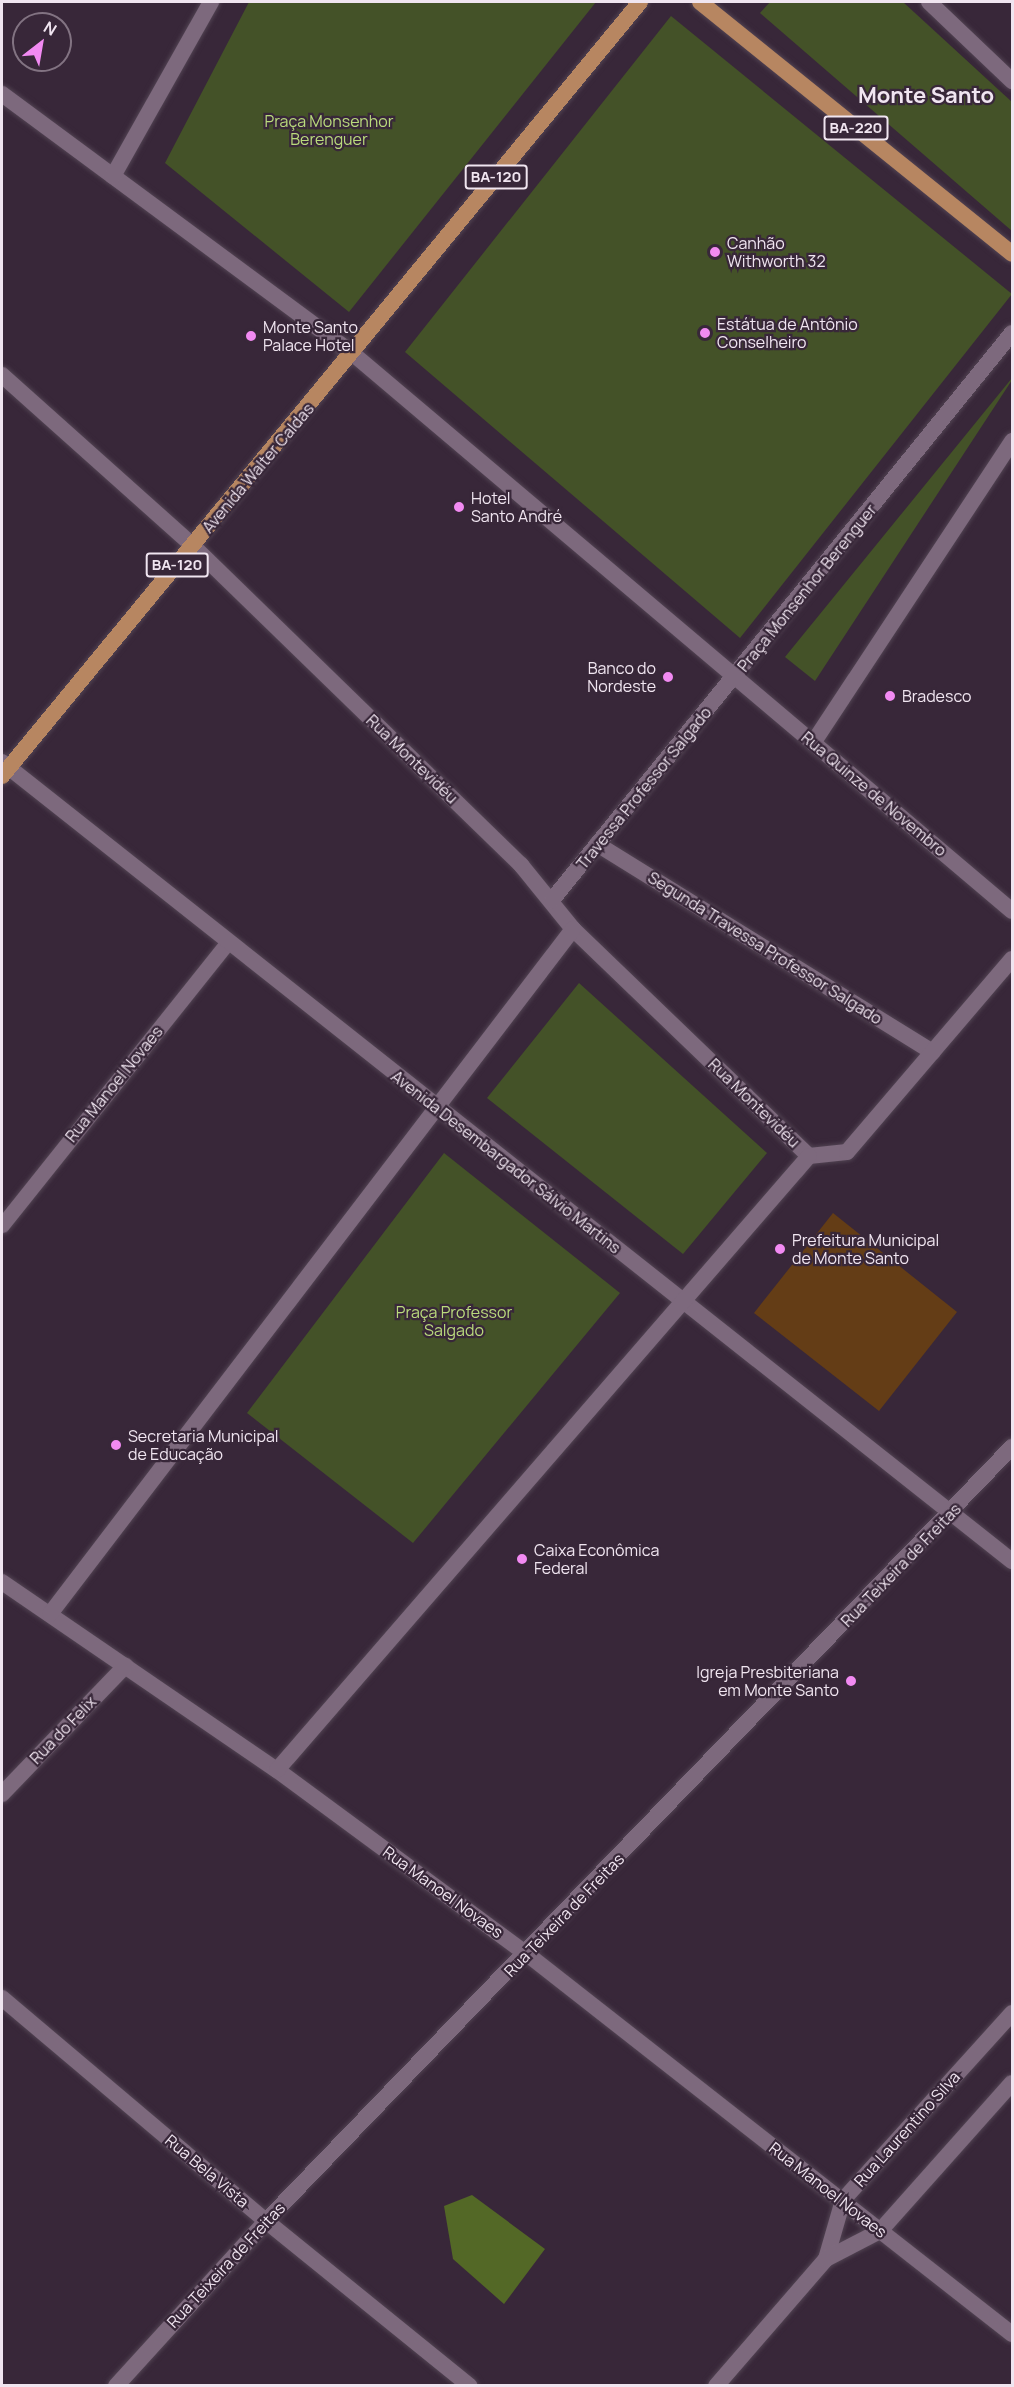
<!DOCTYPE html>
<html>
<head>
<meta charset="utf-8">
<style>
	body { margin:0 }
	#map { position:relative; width:1014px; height:2387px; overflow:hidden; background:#382739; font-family:Manrope,sans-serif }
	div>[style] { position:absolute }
	.green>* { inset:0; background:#445228 }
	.forest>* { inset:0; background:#536826 }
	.building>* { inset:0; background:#643d16 }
	.roads { filter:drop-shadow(0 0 2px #514352) drop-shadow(0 0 2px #514352) }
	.service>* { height:15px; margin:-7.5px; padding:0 7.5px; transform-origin:7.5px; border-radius:7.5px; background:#7d697d }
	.minor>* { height:16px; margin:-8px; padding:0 8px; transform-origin:8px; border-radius:8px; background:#7d697d }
	.primary>* { height:16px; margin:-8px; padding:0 8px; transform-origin:8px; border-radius:8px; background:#b78661 }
	.dots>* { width:16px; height:16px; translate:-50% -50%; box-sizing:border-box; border:3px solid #382739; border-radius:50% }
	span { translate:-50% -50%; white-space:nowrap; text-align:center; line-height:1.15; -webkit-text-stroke:4.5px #382739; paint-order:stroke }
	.shield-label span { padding:2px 4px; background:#382739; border:2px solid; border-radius:4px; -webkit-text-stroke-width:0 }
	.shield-label { font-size:15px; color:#f0e5f0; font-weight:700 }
	.park-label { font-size:16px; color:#b9da7c }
	.poi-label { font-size:16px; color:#f0e5f0 }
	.left { translate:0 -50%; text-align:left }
	.right { translate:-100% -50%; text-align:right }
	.street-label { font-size:16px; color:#f0e5f0 }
	.district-label { font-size:22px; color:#f0e5f0; font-weight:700 }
	.frame { position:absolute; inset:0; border:3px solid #f0e5f0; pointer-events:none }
	.north { position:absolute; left:12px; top:12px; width:60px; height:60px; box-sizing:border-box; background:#382739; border:2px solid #827382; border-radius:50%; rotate:31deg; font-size:16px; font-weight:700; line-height:24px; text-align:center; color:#f0e5f0 }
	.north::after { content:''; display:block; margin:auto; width:21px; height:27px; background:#f28af2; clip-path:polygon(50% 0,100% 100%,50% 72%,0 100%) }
</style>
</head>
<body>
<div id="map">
	<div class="green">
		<i style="clip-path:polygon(249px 2px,596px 2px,349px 312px,165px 163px)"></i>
		<i style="clip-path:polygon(770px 2px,903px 2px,1012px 102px,1012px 231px,760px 13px)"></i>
		<i style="clip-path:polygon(671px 16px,1012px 294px,740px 638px,405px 352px)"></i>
		<i style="clip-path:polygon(1012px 378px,1012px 380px,815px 681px,785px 657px)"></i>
		<i style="clip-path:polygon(579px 983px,767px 1153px,683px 1254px,487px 1098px)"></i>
		<i style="clip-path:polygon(444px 1153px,620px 1293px,413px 1543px,247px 1413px)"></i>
	</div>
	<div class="forest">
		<i style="clip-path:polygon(472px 2195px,545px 2249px,504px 2304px,453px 2259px,444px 2206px)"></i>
	</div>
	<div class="building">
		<i style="clip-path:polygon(833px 1213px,957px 1312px,879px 1411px,754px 1313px)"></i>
	</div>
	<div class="roads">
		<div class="service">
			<i style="left:2px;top:1225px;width:361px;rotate:-51.4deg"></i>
		</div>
		<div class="minor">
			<i style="left:929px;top:2px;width:115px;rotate:43.6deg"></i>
			<i style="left:2px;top:94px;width:435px;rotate:36.5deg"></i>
			<i style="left:352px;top:353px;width:864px;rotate:40.21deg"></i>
			<i style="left:113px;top:176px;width:200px;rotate:-60.6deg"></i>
			<i style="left:2px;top:375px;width:256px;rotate:41.8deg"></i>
			<i style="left:193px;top:546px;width:458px;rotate:44.2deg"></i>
			<i style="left:521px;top:865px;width:82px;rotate:50.9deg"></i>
			<i style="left:573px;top:929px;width:327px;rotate:43.9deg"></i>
			<i style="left:813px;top:743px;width:362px;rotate:-56.6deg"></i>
			<i style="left:2px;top:762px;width:1288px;rotate:38.35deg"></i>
			<i style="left:597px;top:844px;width:395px;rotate:31.8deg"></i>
			<i style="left:552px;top:900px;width:730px;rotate:-50.95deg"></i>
			<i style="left:809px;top:1156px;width:38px;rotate:-6deg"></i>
			<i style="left:847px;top:1152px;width:254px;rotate:-49.5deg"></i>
			<i style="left:2px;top:1582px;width:333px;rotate:34.4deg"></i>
			<i style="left:277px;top:1770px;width:310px;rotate:36.4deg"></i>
			<i style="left:527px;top:1954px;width:616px;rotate:38.08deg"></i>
			<i style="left:50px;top:1614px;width:862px;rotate:-52.64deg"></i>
			<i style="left:277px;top:1770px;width:812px;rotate:-49.09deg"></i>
			<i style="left:2px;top:1794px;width:178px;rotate:-46.1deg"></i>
			<i style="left:2px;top:1998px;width:346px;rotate:40.2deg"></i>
			<i style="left:266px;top:2221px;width:262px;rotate:39deg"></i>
			<i style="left:826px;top:2259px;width:61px;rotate:-73.9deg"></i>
			<i style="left:843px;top:2200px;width:252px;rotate:-47.9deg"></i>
			<i style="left:116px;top:2386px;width:223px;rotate:-47.7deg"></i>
			<i style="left:266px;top:2221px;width:1075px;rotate:-46.06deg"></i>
			<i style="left:716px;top:2386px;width:168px;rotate:-49.1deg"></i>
			<i style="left:826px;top:2259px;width:61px;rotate:-27.4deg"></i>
			<i style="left:880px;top:2231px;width:198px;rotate:-48.3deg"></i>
		</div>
		<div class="primary">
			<i style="left:700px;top:2px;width:401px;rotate:38.9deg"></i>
			<i style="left:2px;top:776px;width:1003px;rotate:-50.5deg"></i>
		</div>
	</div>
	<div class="dots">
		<i style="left:715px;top:252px;background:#f28af2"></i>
		<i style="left:705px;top:333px;background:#f28af2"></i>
		<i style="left:251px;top:336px;background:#f28af2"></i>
		<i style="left:459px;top:507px;background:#f28af2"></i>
		<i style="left:668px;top:677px;background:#f28af2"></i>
		<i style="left:890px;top:696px;background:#f28af2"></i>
		<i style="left:780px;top:1249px;background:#f28af2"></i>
		<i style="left:116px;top:1445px;background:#f28af2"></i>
		<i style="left:522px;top:1559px;background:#f28af2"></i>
		<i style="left:851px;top:1681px;background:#f28af2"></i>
	</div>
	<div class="shield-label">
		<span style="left:856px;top:128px">BA-220</span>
		<span style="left:496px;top:177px">BA-120</span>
		<span style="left:177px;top:565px">BA-120</span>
	</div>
	<div class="park-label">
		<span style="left:329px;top:130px">Praça Monsenhor<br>Berenguer</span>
		<span style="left:454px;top:1321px">Praça Professor<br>Salgado</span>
	</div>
	<div class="poi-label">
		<span class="left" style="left:727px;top:252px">Canhão<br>Withworth 32</span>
		<span class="left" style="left:717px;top:333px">Estátua de Antônio<br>Conselheiro</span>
		<span class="left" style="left:263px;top:336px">Monte Santo<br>Palace Hotel</span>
		<span class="left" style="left:471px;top:507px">Hotel<br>Santo André</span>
		<span class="right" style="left:656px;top:677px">Banco do<br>Nordeste</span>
		<span class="left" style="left:902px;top:696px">Bradesco</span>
		<span class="left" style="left:792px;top:1249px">Prefeitura Municipal<br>de Monte Santo</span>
		<span class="left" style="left:128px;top:1445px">Secretaria Municipal<br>de Educação</span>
		<span class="left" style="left:534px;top:1559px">Caixa Econômica<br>Federal</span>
		<span class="right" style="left:839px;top:1681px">Igreja Presbiteriana<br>em Monte Santo</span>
	</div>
	<div class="street-label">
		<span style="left:258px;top:468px;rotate:-50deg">Avenida Walter Caldas</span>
		<span style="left:807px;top:588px;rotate:-51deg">Praça Monsenhor Berenguer</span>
		<span style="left:412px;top:759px;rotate:44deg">Rua Montevidéu</span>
		<span style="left:644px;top:788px;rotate:-51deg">Travessa Professor Salgado</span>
		<span style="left:874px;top:794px;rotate:40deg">Rua Quinze de Novembro</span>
		<span style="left:765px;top:948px;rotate:32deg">Segunda Travessa Professor Salgado</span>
		<span style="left:114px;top:1084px;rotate:-51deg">Rua Manoel Novaes</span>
		<span style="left:754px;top:1103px;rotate:44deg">Rua Montevidéu</span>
		<span style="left:506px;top:1162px;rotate:38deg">Avenida Desembargador Sálvio Martins</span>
		<span style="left:901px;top:1565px;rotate:-46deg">Rua Teixeira de Freitas</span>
		<span style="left:63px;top:1730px;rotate:-46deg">Rua do Felix</span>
		<span style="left:443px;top:1892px;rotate:36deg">Rua Manoel Novaes</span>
		<span style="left:564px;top:1915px;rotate:-46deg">Rua Teixeira de Freitas</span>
		<span style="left:907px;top:2129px;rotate:-48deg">Rua Laurentino Silva</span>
		<span style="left:207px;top:2171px;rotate:40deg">Rua Bela Vista</span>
		<span style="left:828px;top:2190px;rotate:38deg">Rua Manoel Novaes</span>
		<span style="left:226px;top:2265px;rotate:-47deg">Rua Teixeira de Freitas</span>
	</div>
	<div class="district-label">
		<span style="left:926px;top:96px">Monte Santo</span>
	</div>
	<div class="frame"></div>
	<div class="north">N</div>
</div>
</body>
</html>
